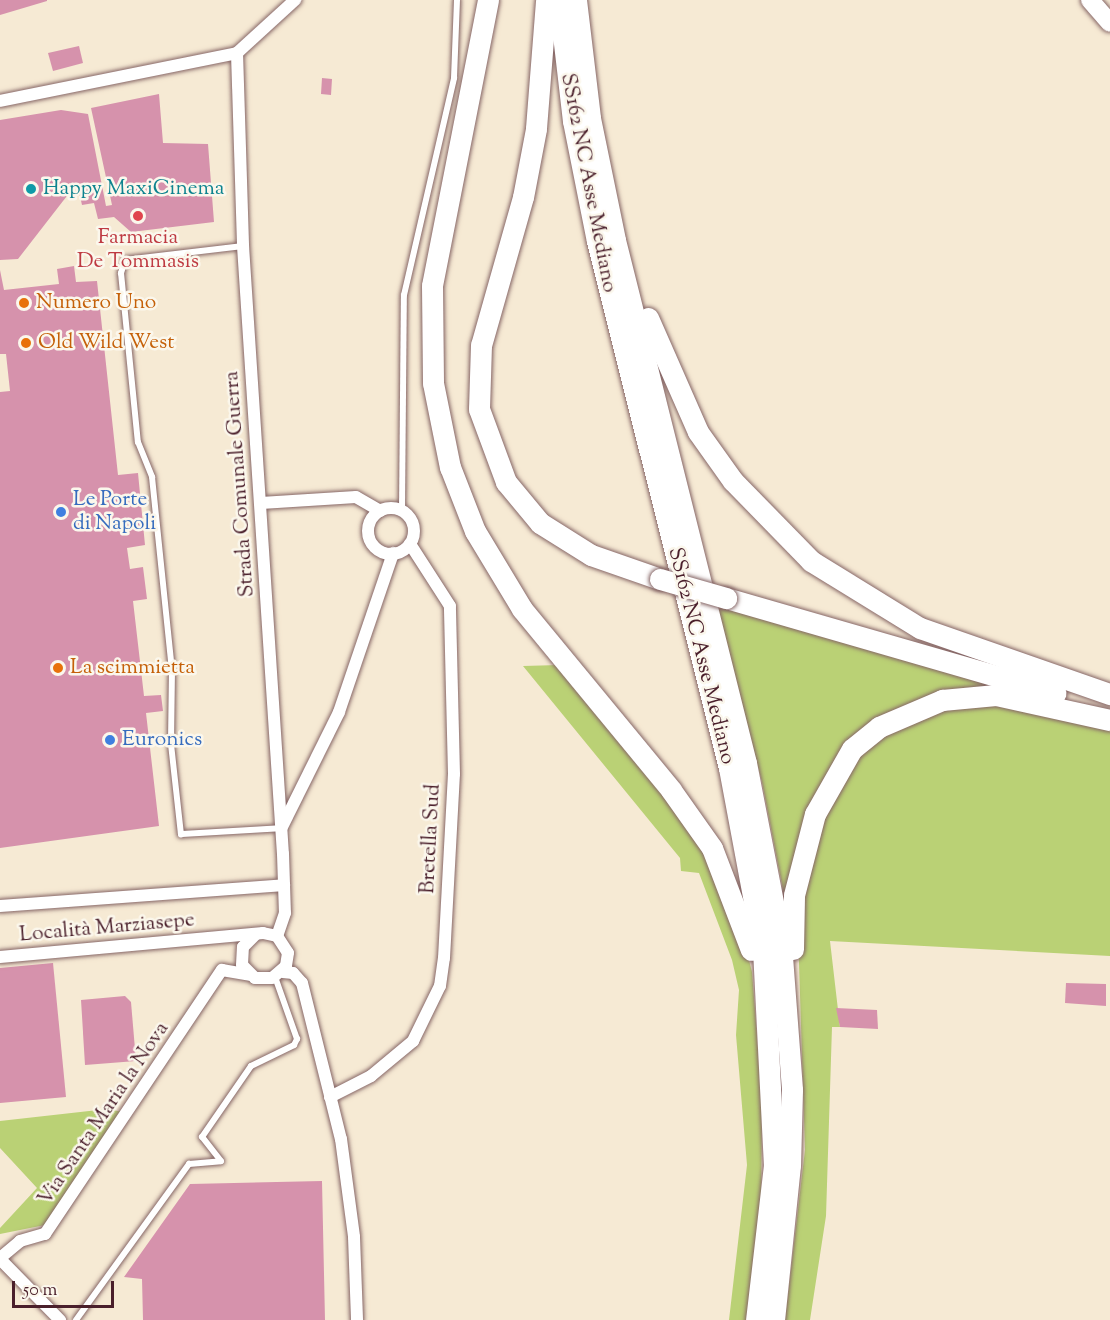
<!DOCTYPE html>
<html>
<head>
<meta charset="utf-8">
<style>
	body { margin:0 }
	#map { position:relative; width:1110px; height:1320px; overflow:hidden; background:#f6ead4; font-family:"Sorts Mill Goudy",serif }
	div>[style] { position:absolute }
	.green>* { inset:0; background:#bad175 }
	.building>* { inset:0; background:#d692ac }
	.roads { filter:drop-shadow(0 0 2px #866666) drop-shadow(0 0 2px #866666) }
	.service>* { height:6px; margin:-3px; padding:0 3px; transform-origin:3px; border-radius:3px; background:#fff }
	.minor>* { height:12px; margin:-6px; padding:0 6px; transform-origin:6px; border-radius:6px; background:#fff }
	.minor>.ring { margin:-6px; padding:0; box-sizing:content-box; background:none; border:12px solid #fff; border-radius:50% }
	.secondary>* { height:18px; margin:-9px; padding:0 9px; transform-origin:9px; border-radius:9px; background:#fff }
	.trunk>* { height:21px; margin:-10.5px; padding:0 10.5px; transform-origin:10.5px; border-radius:10.5px; background:#fff }
	.bridges { filter:drop-shadow(0 0 2px #866666) drop-shadow(0 0 2px #866666) }
	.trunk-bridge>* { height:21px; margin:-10.5px; padding:0 10.5px; transform-origin:10.5px; border-radius:10.5px; background:#fff }
	.dots>* { width:16px; height:16px; translate:-50% -50%; box-sizing:border-box; border:3px solid #fbf7ec; border-radius:50% }
	span { translate:-50% -50%; white-space:nowrap; text-align:center; line-height:1.15; -webkit-text-stroke:5px #fbf7ec; paint-order:stroke }
	.street-label { font-size:21px; color:#4a1f2b }
	.culture-label { font-size:21px; color:#0d838f }
	.left { translate:0 -50%; text-align:left }
	.health-label { font-size:21px; color:#be3a42 }
	.food-label { font-size:21px; color:#c56008 }
	.shop-label { font-size:21px; color:#366cbe }
	.scale { position:absolute; left:12px; top:1281px; width:102px; height:27px; box-sizing:border-box; border:3px solid #4a1f2b; border-top:0; padding-left:8px; font-size:18px; line-height:21px; white-space:nowrap; color:#4a1f2b; -webkit-text-stroke:4px #fbf7ec; paint-order:stroke }
</style>
</head>
<body>
<div id="map">
	<div class="green">
		<i style="clip-path:polygon(715px 604px,1031px 692px,999px 691px,870px 726px,784px 895px,762px 782px)"></i>
		<i style="clip-path:polygon(559px 665px,683px 815px,737px 913px,752px 972px,762px 1100px,761px 1212px,746px 1320px,729px 1320px,747px 1165px,736px 1035px,739px 990px,732px 960px,699px 873px,681px 871px,680px 858px,523px 666px)"></i>
		<i style="clip-path:polygon(990px 702px,1110px 731px,1110px 956px,830px 941px,840px 1027px,832px 1027px,826px 1216px,810px 1320px,785px 1320px,805px 1150px,798px 932px,810px 849px,836px 782px,877px 735px,931px 710px)"></i>
		<i style="clip-path:polygon(107px 1109px,123px 1112px,45px 1225px,0 1234px,0 1228px,37px 1188px,0 1148px,0 1121px)"></i>
	</div>
	<div class="building">
		<i style="clip-path:polygon(0 0,47px 0,47px 1px,0 15px)"></i>
		<i style="clip-path:polygon(79px 46px,83px 63px,53px 71px,48px 53px)"></i>
		<i style="clip-path:polygon(322px 78px,332px 79px,331px 95px,321px 94px)"></i>
		<i style="clip-path:polygon(159px 94px,163px 143px,208px 144px,214px 222px,131px 232px,114px 217px,98px 219px,94px 203px,82px 205px,77px 183px,18px 259px,0 260px,0 120px,61px 110px,88px 114px,106px 206px,112px 205px,91px 108px)"></i>
		<i style="clip-path:polygon(74px 266px,76px 282px,97px 281px,118px 475px,138px 473px,145px 545px,127px 548px,130px 569px,143px 567px,147px 599px,133px 601px,144px 696px,161px 695px,163px 711px,146px 713px,159px 826px,0 848px,0 392px,10px 391px,6px 354px,0 354px,0 270px,4px 290px,59px 284px,57px 269px)"></i>
		<i style="clip-path:polygon(53px 963px,66px 1097px,0 1103px,0 968px)"></i>
		<i style="clip-path:polygon(1066px 983px,1106px 984px,1106px 1006px,1065px 1003px)"></i>
		<i style="clip-path:polygon(125px 996px,131px 1002px,136px 1061px,85px 1065px,81px 1000px)"></i>
		<i style="clip-path:polygon(836px 1008px,877px 1010px,878px 1029px,840px 1027px)"></i>
		<i style="clip-path:polygon(322px 1181px,325px 1320px,143px 1320px,142px 1279px,124px 1277px,190px 1184px)"></i>
	</div>
	<div class="roads">
		<div class="service">
			<i style="left:243px;top:246px;width:119px;rotate:173.2deg"></i>
			<i style="left:125px;top:260px;width:14px;rotate:107deg"></i>
			<i style="left:121px;top:273px;width:170px;rotate:84.3deg"></i>
			<i style="left:138px;top:442px;width:38px;rotate:68deg"></i>
			<i style="left:152px;top:477px;width:194px;rotate:84.1deg"></i>
			<i style="left:172px;top:670px;width:74px;rotate:90.8deg"></i>
			<i style="left:171px;top:744px;width:91px;rotate:83.7deg"></i>
			<i style="left:181px;top:834px;width:100px;rotate:-3.4deg"></i>
			<i style="left:402px;top:510px;width:215px;rotate:-89.5deg"></i>
			<i style="left:404px;top:295px;width:223px;rotate:-77deg"></i>
			<i style="left:454px;top:78px;width:78px;rotate:-87.8deg"></i>
			<i style="left:76px;top:1320px;width:193px;rotate:-54.1deg"></i>
			<i style="left:189px;top:1164px;width:32px;rotate:-5deg"></i>
			<i style="left:221px;top:1161px;width:31px;rotate:-128deg"></i>
			<i style="left:202px;top:1137px;width:86px;rotate:-55.4deg"></i>
			<i style="left:251px;top:1066px;width:48px;rotate:-26deg"></i>
			<i style="left:294px;top:1045px;width:7px;rotate:-63deg"></i>
			<i style="left:297px;top:1039px;width:66px;rotate:-109.5deg"></i>
		</div>
		<div class="minor">
			<i style="left:237px;top:53px;width:193px;rotate:88.2deg"></i>
			<i style="left:243px;top:246px;width:609px;rotate:86.24deg"></i>
			<i style="left:283px;top:854px;width:59px;rotate:88.1deg"></i>
			<i style="left:285px;top:913px;width:24px;rotate:109deg"></i>
			<i style="left:237px;top:53px;width:79px;rotate:-42.4deg"></i>
			<i style="left:0;top:101px;width:242px;rotate:-11.4deg"></i>
			<i style="left:261px;top:503px;width:95px;rotate:-3.6deg"></i>
			<i style="left:356px;top:497px;width:28px;rotate:30deg"></i>
			<i class="ring" style="left:368px;top:508px;width:34px;height:34px"></i>
			<i style="left:282px;top:827px;width:128px;rotate:-63.6deg"></i>
			<i style="left:339px;top:712px;width:168px;rotate:-71.2deg"></i>
			<i style="left:0;top:906px;width:285px;rotate:-4.2deg"></i>
			<i style="left:0;top:957px;width:264px;rotate:-5.2deg"></i>
			<i style="left:263px;top:933px;width:14px;rotate:12deg"></i>
			<i style="left:277px;top:936px;width:20px;rotate:57deg"></i>
			<i style="left:288px;top:953px;width:13px;rotate:99deg"></i>
			<i style="left:286px;top:966px;width:18px;rotate:139deg"></i>
			<i style="left:272px;top:978px;width:17px;rotate:180deg"></i>
			<i style="left:255px;top:978px;width:18px;rotate:-135deg"></i>
			<i style="left:242px;top:965px;width:18px;rotate:-87deg"></i>
			<i style="left:243px;top:947px;width:18px;rotate:-45deg"></i>
			<i style="left:283px;top:972px;width:10px;rotate:6deg"></i>
			<i style="left:293px;top:973px;width:13px;rotate:48deg"></i>
			<i style="left:302px;top:983px;width:161px;rotate:76deg"></i>
			<i style="left:341px;top:1139px;width:99px;rotate:82.4deg"></i>
			<i style="left:354px;top:1237px;width:83px;rotate:87.9deg"></i>
			<i style="left:330px;top:1097px;width:46px;rotate:-27.1deg"></i>
			<i style="left:371px;top:1076px;width:55px;rotate:-39.8deg"></i>
			<i style="left:413px;top:1041px;width:61px;rotate:-63.9deg"></i>
			<i style="left:440px;top:986px;width:28px;rotate:-82deg"></i>
			<i style="left:444px;top:958px;width:184px;rotate:-86.9deg"></i>
			<i style="left:454px;top:774px;width:168px;rotate:-91.4deg"></i>
			<i style="left:450px;top:606px;width:74px;rotate:-122.8deg"></i>
			<i style="left:0;top:1258px;width:26px;rotate:-40deg"></i>
			<i style="left:20px;top:1241px;width:26px;rotate:-16deg"></i>
			<i style="left:45px;top:1234px;width:318px;rotate:-56.2deg"></i>
			<i style="left:222px;top:970px;width:27px;rotate:10deg"></i>
			<i style="left:0;top:1259px;width:86px;rotate:45.5deg"></i>
		</div>
		<div class="secondary">
			<i style="left:1090px;top:0;width:30px;rotate:49deg"></i>
		</div>
		<div class="trunk">
			<i style="left:488px;top:0;width:291px;rotate:101.1deg"></i>
			<i style="left:432px;top:286px;width:97px;rotate:89.4deg"></i>
			<i style="left:433px;top:383px;width:86px;rotate:78.6deg"></i>
			<i style="left:450px;top:467px;width:69px;rotate:68.7deg"></i>
			<i style="left:475px;top:531px;width:91px;rotate:58.9deg"></i>
			<i style="left:522px;top:609px;width:234px;rotate:50.5deg"></i>
			<i style="left:671px;top:790px;width:71px;rotate:54.7deg"></i>
			<i style="left:712px;top:848px;width:109px;rotate:69.1deg"></i>
			<i style="left:559px;top:0;width:122px;rotate:83.4deg"></i>
			<i style="left:573px;top:121px;width:122px;rotate:78.7deg"></i>
			<i style="left:597px;top:241px;width:543px;rotate:75.94deg"></i>
			<i style="left:729px;top:768px;width:184px;rotate:79.4deg"></i>
			<i style="left:763px;top:949px;width:216px;rotate:87.1deg"></i>
			<i style="left:774px;top:1165px;width:156px;rotate:96.6deg"></i>
			<i style="left:576px;top:0;width:119px;rotate:83.2deg"></i>
			<i style="left:590px;top:118px;width:125px;rotate:78.4deg"></i>
			<i style="left:615px;top:240px;width:539px;rotate:75.94deg"></i>
			<i style="left:746px;top:763px;width:183px;rotate:79deg"></i>
			<i style="left:781px;top:943px;width:147px;rotate:85.7deg"></i>
			<i style="left:792px;top:1090px;width:75px;rotate:91.5deg"></i>
			<i style="left:790px;top:1165px;width:156px;rotate:95.9deg"></i>
			<i style="left:546px;top:1px;width:128px;rotate:94.5deg"></i>
			<i style="left:536px;top:129px;width:69px;rotate:100.8deg"></i>
			<i style="left:523px;top:197px;width:154px;rotate:105.8deg"></i>
			<i style="left:481px;top:345px;width:64px;rotate:91.8deg"></i>
			<i style="left:479px;top:409px;width:78px;rotate:69.7deg"></i>
			<i style="left:506px;top:482px;width:53px;rotate:50.3deg"></i>
			<i style="left:540px;top:523px;width:60px;rotate:32.1deg"></i>
			<i style="left:591px;top:555px;width:73px;rotate:19.2deg"></i>
			<i style="left:648px;top:318px;width:124px;rotate:66.3deg"></i>
			<i style="left:698px;top:432px;width:60px;rotate:54.5deg"></i>
			<i style="left:733px;top:481px;width:112px;rotate:45.7deg"></i>
			<i style="left:811px;top:561px;width:128px;rotate:31.6deg"></i>
			<i style="left:920px;top:628px;width:201px;rotate:19.2deg"></i>
			<i style="left:726px;top:598px;width:343px;rotate:16.1deg"></i>
			<i style="left:793px;top:949px;width:54px;rotate:-88.9deg"></i>
			<i style="left:794px;top:895px;width:84px;rotate:-75.5deg"></i>
			<i style="left:815px;top:814px;width:75px;rotate:-60.4deg"></i>
			<i style="left:852px;top:749px;width:35px;rotate:-39deg"></i>
			<i style="left:879px;top:727px;width:69px;rotate:-23.2deg"></i>
			<i style="left:942px;top:700px;width:54px;rotate:-5.3deg"></i>
			<i style="left:996px;top:695px;width:117px;rotate:12.4deg"></i>
		</div>
	</div>
	<div class="bridges">
		<div class="trunk-bridge">
			<i style="left:660px;top:579px;width:69px;rotate:16.1deg"></i>
		</div>
	</div>
	<div class="dots">
		<i style="left:31px;top:189px;background:#0f9aa8"></i>
		<i style="left:138px;top:216px;background:#e0444e"></i>
		<i style="left:24px;top:303px;background:#e8710a"></i>
		<i style="left:26px;top:343px;background:#e8710a"></i>
		<i style="left:61px;top:512px;background:#3f7fe0"></i>
		<i style="left:58px;top:668px;background:#e8710a"></i>
		<i style="left:110px;top:740px;background:#3f7fe0"></i>
	</div>
	<div class="street-label">
		<span style="left:588px;top:183px;rotate:79deg">SS162 NC Asse Mediano</span>
		<span style="left:240px;top:484px;rotate:-94deg">Strada Comunale Guerra</span>
		<span style="left:701px;top:656px;rotate:76deg">SS162 NC Asse Mediano</span>
		<span style="left:431px;top:839px;rotate:-87deg">Bretella Sud</span>
		<span style="left:107px;top:928px;rotate:-5deg">Località Marziasepe</span>
		<span style="left:104px;top:1114px;rotate:-56deg">Via Santa Maria la Nova</span>
	</div>
	<div class="culture-label">
		<span class="left" style="left:43px;top:189px">Happy MaxiCinema</span>
	</div>
	<div class="health-label">
		<span style="left:138px;top:250px">Farmacia<br>De Tommasis</span>
	</div>
	<div class="food-label">
		<span class="left" style="left:36px;top:303px">Numero Uno</span>
		<span class="left" style="left:38px;top:343px">Old Wild West</span>
		<span class="left" style="left:70px;top:668px">La scimmietta</span>
	</div>
	<div class="shop-label">
		<span class="left" style="left:73px;top:512px">Le Porte<br>di Napoli</span>
		<span class="left" style="left:122px;top:740px">Euronics</span>
	</div>
	<div class="scale">50 m</div>
</div>
</body>
</html>
